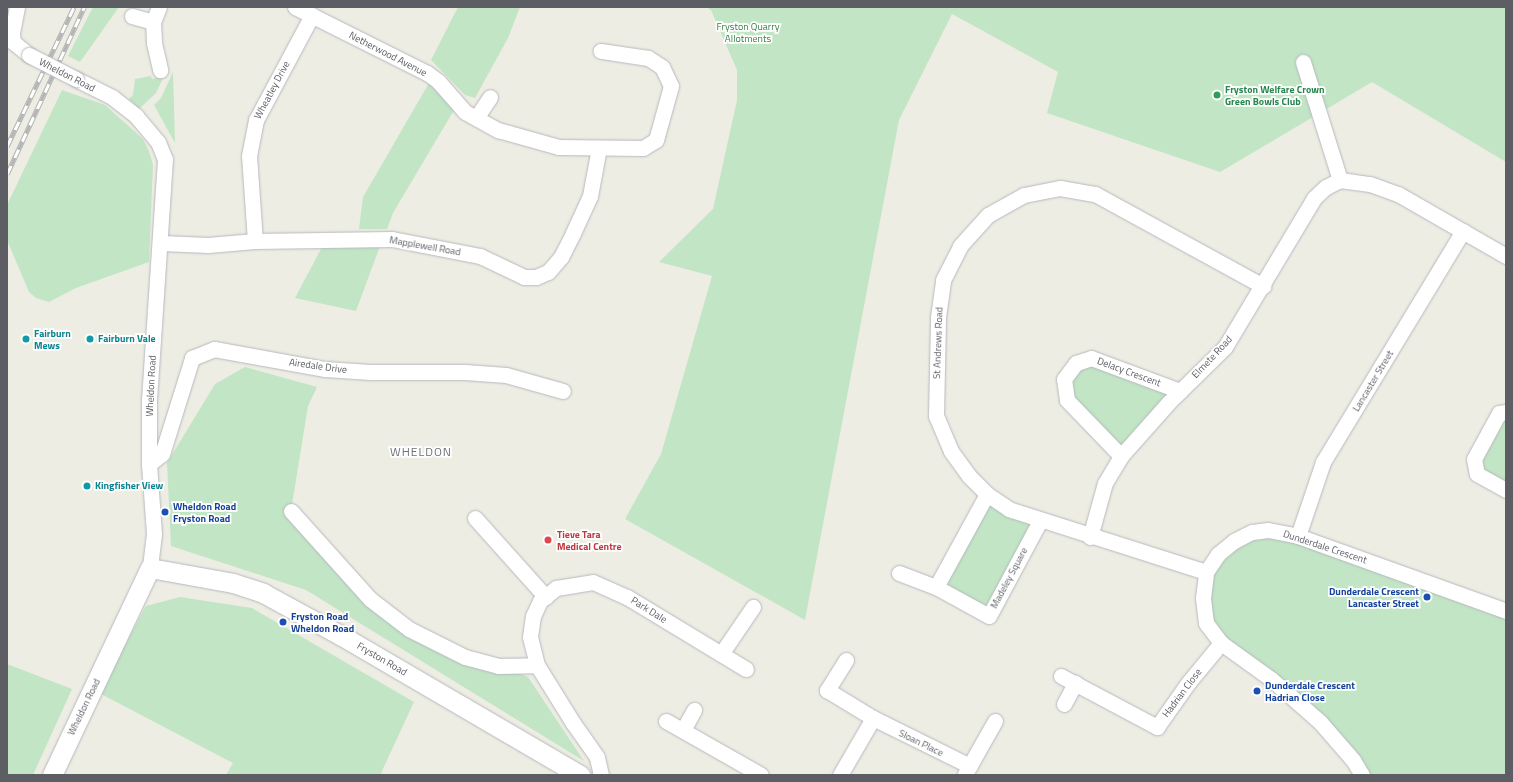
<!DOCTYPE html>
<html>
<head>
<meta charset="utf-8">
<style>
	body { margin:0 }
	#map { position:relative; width:1513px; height:782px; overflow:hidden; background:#eeede4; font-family:"Titillium Web",sans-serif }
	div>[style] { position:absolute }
	.green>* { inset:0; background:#c1e5c5 }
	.roads { filter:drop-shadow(0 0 1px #b6b8bd) drop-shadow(0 0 1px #b6b8bd) }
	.minor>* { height:15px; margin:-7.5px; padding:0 7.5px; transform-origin:7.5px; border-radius:7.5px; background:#fff }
	.tertiary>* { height:19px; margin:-9.5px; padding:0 9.5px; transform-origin:9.5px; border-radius:9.5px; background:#fff }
	.rail>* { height:4.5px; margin-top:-2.25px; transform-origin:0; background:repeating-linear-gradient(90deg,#fff 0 9px,#b4b5b5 0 18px); box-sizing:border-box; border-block:1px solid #b4b5b5 }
	.bridges { filter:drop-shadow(0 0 1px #b6b8bd) drop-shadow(0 0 1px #b6b8bd) }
	.minor-bridge>* { height:15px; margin:-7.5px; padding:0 7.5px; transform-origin:7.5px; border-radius:7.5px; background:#fff }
	.dots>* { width:11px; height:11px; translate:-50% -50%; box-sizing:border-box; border:2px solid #fff; border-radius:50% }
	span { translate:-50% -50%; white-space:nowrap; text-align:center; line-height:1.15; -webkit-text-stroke:3.5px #fff; paint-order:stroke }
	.park-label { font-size:10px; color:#378043 }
	.street-label { font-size:10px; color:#5c5e64 }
	.leisure-label { font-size:10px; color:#27864d; font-weight:700 }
	.left { translate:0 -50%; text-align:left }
	.culture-label { font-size:10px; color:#0d838f; font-weight:700 }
	.transit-label { font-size:10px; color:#164399; font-weight:700 }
	.right { translate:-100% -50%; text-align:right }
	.health-label { font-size:10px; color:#be3a42; font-weight:700 }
	.quarter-label { font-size:12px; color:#6d7076; letter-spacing:1px }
	.frame { position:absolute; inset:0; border:8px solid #5c5e64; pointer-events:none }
</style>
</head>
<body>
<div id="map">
	<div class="green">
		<i style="clip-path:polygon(93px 7px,119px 7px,80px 62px,68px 56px)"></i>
		<i style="clip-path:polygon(458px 7px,520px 7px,508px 38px,475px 98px,465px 95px,431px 60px)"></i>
		<i style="clip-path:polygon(706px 7px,1506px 7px,1506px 162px,1372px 82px,1220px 172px,1047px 113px,1058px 72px,952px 14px,899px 120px,805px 620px,625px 519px,661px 454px,712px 276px,659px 262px,713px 209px,737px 100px,737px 70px,711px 10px)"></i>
		<i style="clip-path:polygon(173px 72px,175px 143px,154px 105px,161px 98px)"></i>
		<i style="clip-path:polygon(151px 76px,152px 79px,164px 76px,156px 93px,139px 109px,129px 99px,133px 95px,135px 79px)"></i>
		<i style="clip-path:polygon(429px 83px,454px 110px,393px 213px,387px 229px,359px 229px,363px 197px)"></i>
		<i style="clip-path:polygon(62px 90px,105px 105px,143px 139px,149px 151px,153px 165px,149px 262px,76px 288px,49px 302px,36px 298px,29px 292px,7px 240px,7px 205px)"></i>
		<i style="clip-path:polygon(380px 246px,356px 311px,295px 298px,322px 247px)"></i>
		<i style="clip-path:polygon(1091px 358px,1180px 391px,1121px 456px,1067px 400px,1076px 363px)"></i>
		<i style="clip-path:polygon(245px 367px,317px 387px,308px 406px,291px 511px,409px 629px,528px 677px,584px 761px,306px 590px,171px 546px,167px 463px,215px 384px)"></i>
		<i style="clip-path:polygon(1506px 412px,1506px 490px,1477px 474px,1474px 459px)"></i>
		<i style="clip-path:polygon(987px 494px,1040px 521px,989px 616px,936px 587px)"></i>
		<i style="clip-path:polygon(1268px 530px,1506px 611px,1506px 775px,1362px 775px,1353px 760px,1221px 643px,1203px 598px,1218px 554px)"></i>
		<i style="clip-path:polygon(180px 597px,252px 608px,414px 702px,381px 773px,384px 775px,226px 775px,233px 763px,99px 693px,146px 606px)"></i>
		<i style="clip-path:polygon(7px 664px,72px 689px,33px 775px,7px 775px)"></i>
	</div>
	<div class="roads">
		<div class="minor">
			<i style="left:17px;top:7px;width:26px;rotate:101deg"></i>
			<i style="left:12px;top:33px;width:9px;rotate:84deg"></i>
			<i style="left:13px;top:42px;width:21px;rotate:39deg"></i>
			<i style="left:159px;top:7px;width:16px;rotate:112deg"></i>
			<i style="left:153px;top:22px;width:21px;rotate:87deg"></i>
			<i style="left:154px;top:43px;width:28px;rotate:77deg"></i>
			<i style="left:295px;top:7px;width:148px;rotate:26.6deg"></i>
			<i style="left:427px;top:73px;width:14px;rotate:36deg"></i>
			<i style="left:438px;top:81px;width:41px;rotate:48.9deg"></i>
			<i style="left:465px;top:112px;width:38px;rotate:29deg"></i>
			<i style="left:498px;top:130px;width:63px;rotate:15.6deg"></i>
			<i style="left:559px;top:147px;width:84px;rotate:0.7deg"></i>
			<i style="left:643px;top:148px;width:15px;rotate:-32deg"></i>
			<i style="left:656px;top:140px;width:56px;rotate:-74.5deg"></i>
			<i style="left:671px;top:86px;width:21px;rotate:-115deg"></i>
			<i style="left:662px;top:67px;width:17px;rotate:-147deg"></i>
			<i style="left:648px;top:58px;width:48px;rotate:-171.5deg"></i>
			<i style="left:132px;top:16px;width:22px;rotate:16deg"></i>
			<i style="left:1303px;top:62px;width:124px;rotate:72.6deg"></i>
			<i style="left:76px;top:79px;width:40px;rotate:26.6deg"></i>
			<i style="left:112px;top:97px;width:31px;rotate:38deg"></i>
			<i style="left:136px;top:116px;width:34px;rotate:50deg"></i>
			<i style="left:158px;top:142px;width:18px;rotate:68deg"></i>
			<i style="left:165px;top:159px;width:242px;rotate:93.8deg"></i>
			<i style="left:149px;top:400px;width:64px;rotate:90deg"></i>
			<i style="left:149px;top:464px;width:70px;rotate:85.9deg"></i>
			<i style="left:154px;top:534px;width:34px;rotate:97deg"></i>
			<i style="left:476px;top:118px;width:25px;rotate:-56deg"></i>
			<i style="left:255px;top:241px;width:85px;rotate:-94deg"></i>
			<i style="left:249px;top:156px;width:37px;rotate:-79deg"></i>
			<i style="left:256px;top:120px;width:119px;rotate:-61.9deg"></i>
			<i style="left:161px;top:243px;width:47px;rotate:2.4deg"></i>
			<i style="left:208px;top:245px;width:47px;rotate:-4.9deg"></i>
			<i style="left:255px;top:241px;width:137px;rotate:-0.8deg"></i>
			<i style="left:392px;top:239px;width:90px;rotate:10.9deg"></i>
			<i style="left:480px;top:256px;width:49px;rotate:25.5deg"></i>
			<i style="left:524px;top:277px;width:12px"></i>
			<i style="left:536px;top:277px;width:13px;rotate:-23deg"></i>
			<i style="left:548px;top:272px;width:20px;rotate:-49deg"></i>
			<i style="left:561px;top:257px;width:27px;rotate:-63deg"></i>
			<i style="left:573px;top:233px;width:41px;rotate:-65.3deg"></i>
			<i style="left:590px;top:196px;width:49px;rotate:-79.4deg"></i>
			<i style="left:1506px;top:412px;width:7px;rotate:172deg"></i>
			<i style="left:1499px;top:413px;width:52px;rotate:118.5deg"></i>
			<i style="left:1474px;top:459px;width:15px;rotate:79deg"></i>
			<i style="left:1477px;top:474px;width:33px;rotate:29deg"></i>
			<i style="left:1121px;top:456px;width:78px;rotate:-134deg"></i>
			<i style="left:1067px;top:400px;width:21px;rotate:-98deg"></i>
			<i style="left:1064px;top:379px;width:20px;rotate:-53deg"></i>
			<i style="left:1076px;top:363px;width:16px;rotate:-18deg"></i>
			<i style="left:1091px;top:358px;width:95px;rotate:20.3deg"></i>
			<i style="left:149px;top:464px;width:16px;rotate:-38deg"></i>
			<i style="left:162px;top:454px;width:101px;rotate:-72.6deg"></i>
			<i style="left:192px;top:358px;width:24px;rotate:-22deg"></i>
			<i style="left:214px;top:349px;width:113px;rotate:10.2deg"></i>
			<i style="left:325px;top:369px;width:45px;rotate:3.8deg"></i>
			<i style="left:370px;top:372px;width:95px"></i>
			<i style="left:465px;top:372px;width:41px;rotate:4.2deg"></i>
			<i style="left:506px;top:375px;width:59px;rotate:15.7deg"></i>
			<i style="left:987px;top:494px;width:106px;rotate:118.7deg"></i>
			<i style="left:936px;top:587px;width:60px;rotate:28.7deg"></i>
			<i style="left:989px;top:616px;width:108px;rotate:-61.8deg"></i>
			<i style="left:291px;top:511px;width:118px;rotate:48.1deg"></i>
			<i style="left:370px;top:599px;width:49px;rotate:37.6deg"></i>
			<i style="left:409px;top:629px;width:63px;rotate:26.6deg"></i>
			<i style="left:465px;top:657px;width:34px;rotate:15deg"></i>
			<i style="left:498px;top:666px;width:39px;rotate:-1deg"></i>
			<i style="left:475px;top:518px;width:106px;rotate:48.1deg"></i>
			<i style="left:1298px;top:536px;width:78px;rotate:-71.3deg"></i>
			<i style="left:1323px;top:462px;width:270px;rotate:-58.8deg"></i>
			<i style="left:1090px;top:537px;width:56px;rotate:-74.5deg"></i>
			<i style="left:1105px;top:483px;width:31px;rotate:-59deg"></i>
			<i style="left:1121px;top:456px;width:71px;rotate:-48.4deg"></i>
			<i style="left:1168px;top:403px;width:80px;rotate:-44.5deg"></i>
			<i style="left:1225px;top:347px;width:174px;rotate:-59.1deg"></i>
			<i style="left:1314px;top:198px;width:16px;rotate:-43deg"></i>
			<i style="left:1326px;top:187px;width:16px;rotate:-27deg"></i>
			<i style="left:1340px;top:180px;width:30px;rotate:8deg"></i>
			<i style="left:1370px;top:184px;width:30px;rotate:20deg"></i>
			<i style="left:1398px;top:194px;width:125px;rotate:29.9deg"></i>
			<i style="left:1206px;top:572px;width:207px;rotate:-162.3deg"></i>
			<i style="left:1009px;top:509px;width:27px;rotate:-146deg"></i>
			<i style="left:987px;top:494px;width:25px;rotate:-135deg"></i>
			<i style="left:969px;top:476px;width:31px;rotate:-126deg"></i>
			<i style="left:951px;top:451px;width:38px;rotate:-113deg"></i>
			<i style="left:936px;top:416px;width:99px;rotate:-88.8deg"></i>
			<i style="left:938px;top:317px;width:37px;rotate:-82deg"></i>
			<i style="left:943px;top:280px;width:38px;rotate:-63deg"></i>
			<i style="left:960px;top:246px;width:42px;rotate:-47.9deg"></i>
			<i style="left:988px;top:215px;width:41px;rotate:-29.1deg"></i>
			<i style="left:1024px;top:195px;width:37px;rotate:-11deg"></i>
			<i style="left:1060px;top:188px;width:36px;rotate:10deg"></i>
			<i style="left:1095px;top:194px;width:192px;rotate:28.7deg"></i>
			<i style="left:899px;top:573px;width:40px;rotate:21deg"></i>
			<i style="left:721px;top:654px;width:57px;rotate:-55.8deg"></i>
			<i style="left:846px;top:660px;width:36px;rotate:122deg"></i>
			<i style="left:827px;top:690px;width:54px;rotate:31.3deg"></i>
			<i style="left:873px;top:718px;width:108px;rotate:26.3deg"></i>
			<i style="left:1061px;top:676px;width:109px;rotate:28deg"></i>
			<i style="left:1157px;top:727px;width:54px;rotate:-54.8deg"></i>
			<i style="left:1188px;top:683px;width:52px;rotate:-50.5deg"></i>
			<i style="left:1064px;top:704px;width:24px;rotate:-62deg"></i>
			<i style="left:666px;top:721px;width:109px;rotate:29.6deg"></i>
			<i style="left:683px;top:730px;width:23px;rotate:-61deg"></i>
			<i style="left:965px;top:774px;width:61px;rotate:-60.5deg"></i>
			<i style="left:601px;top:775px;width:18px;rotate:-103deg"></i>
			<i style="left:597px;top:757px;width:42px;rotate:-125.2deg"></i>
			<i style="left:573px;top:723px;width:68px;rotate:-121.8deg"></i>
			<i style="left:537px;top:665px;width:29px;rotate:-104deg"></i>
			<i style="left:530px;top:637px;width:21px;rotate:-82deg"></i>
			<i style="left:533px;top:616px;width:17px;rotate:-65deg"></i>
			<i style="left:540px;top:601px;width:21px;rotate:-39deg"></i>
			<i style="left:556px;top:588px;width:37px;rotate:-9deg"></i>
			<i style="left:593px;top:582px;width:37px;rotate:24deg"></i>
			<i style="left:627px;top:597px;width:139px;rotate:31.2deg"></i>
			<i style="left:840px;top:775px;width:66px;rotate:-59.9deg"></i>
			<i style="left:1362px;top:775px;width:17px;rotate:-121deg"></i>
			<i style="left:1353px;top:760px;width:50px;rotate:-131deg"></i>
			<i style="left:1320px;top:722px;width:65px;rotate:-138.7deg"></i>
			<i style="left:1271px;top:679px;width:62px;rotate:-144.2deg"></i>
			<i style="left:1221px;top:643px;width:25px;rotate:-127deg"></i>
			<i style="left:1206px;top:623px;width:25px;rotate:-97deg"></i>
			<i style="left:1203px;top:598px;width:26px;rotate:-83deg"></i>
			<i style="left:1206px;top:572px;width:22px;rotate:-56deg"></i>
			<i style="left:1218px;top:554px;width:21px;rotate:-39deg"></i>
			<i style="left:1234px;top:541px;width:20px;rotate:-27deg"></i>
			<i style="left:1252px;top:532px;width:16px;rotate:-7deg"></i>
			<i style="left:1268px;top:530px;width:31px;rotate:11deg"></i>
			<i style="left:1298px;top:536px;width:221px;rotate:19.8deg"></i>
		</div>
		<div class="tertiary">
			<i style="left:52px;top:775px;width:229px;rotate:-64.7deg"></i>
			<i style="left:150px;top:568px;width:84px;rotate:10.2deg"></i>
			<i style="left:233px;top:583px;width:32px;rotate:18deg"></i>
			<i style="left:263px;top:593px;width:90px;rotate:28.6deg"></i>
			<i style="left:342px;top:636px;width:276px;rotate:30.3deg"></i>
		</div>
	</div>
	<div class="rail">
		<i style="left:7px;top:146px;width:154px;rotate:-64.3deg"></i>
		<i style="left:7px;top:174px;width:184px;rotate:-65.2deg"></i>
	</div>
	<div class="bridges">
		<div class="minor-bridge">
			<i style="left:29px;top:55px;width:53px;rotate:27.1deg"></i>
		</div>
	</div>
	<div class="dots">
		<i style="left:1217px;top:95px;background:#2e9e5b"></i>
		<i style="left:26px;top:339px;background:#0f9aa8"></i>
		<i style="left:90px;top:339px;background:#0f9aa8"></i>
		<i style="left:87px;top:486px;background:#0f9aa8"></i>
		<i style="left:165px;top:512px;background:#1a4fb4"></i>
		<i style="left:548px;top:540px;background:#e0444e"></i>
		<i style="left:1427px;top:597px;background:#1a4fb4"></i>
		<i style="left:283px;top:622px;background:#1a4fb4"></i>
		<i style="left:1257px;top:691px;background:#1a4fb4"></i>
	</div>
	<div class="park-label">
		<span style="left:748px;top:32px">Fryston Quarry<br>Allotments</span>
	</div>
	<div class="street-label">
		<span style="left:388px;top:54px;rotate:27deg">Netherwood Avenue</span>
		<span style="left:67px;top:75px;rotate:27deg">Wheldon Road</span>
		<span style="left:272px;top:90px;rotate:-62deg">Wheatley Drive</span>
		<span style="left:425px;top:246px;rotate:10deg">Mapplewell Road</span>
		<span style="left:938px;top:343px;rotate:-88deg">St Andrews Road</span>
		<span style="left:1212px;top:357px;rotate:-47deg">Elmete Road</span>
		<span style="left:318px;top:366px;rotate:8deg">Airedale Drive</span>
		<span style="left:1129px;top:372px;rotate:20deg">Delacy Crescent</span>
		<span style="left:1373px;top:381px;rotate:-59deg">Lancaster Street</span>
		<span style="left:151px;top:386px;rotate:-87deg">Wheldon Road</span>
		<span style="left:1325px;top:547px;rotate:18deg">Dunderdale Crescent</span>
		<span style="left:1009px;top:578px;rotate:-62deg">Madeley Square</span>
		<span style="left:649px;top:610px;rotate:32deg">Park Dale</span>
		<span style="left:382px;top:659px;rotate:30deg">Fryston Road</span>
		<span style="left:1182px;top:693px;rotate:-53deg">Hadrian Close</span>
		<span style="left:84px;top:707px;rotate:-64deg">Wheldon Road</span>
		<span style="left:921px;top:743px;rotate:26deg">Sloan Place</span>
	</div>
	<div class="leisure-label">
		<span class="left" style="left:1225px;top:95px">Fryston Welfare Crown<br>Green Bowls Club</span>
	</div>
	<div class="culture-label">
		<span class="left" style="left:34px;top:339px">Fairburn<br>Mews</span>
		<span class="left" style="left:98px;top:339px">Fairburn Vale</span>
		<span class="left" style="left:95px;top:486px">Kingfisher View</span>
	</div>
	<div class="transit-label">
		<span class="left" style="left:173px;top:512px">Wheldon Road<br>Fryston Road</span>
		<span class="right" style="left:1419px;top:597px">Dunderdale Crescent<br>Lancaster Street</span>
		<span class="left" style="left:291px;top:622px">Fryston Road<br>Wheldon Road</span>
		<span class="left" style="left:1265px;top:691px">Dunderdale Crescent<br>Hadrian Close</span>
	</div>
	<div class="health-label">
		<span class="left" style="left:557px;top:540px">Tieve Tara<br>Medical Centre</span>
	</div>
	<div class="quarter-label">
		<span style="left:421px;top:452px">WHELDON</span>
	</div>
	<div class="frame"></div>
</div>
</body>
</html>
